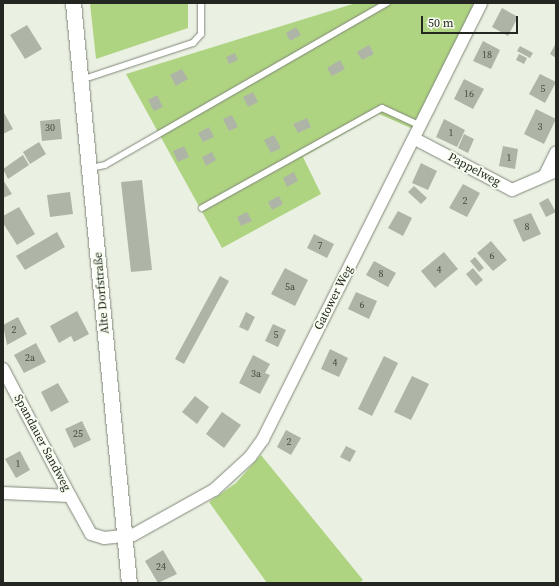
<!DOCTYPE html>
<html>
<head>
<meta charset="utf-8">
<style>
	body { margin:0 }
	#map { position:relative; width:559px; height:586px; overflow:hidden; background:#eaf1e3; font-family:"Source Serif 4",serif }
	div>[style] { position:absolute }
	.green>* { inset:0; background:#afd481 }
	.building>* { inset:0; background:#aeb5a7 }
	.roads { filter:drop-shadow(0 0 1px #81877a) drop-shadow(0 0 1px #81877a) }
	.service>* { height:6px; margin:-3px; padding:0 3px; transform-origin:3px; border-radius:3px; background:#fff }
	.minor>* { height:12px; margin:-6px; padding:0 6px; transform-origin:6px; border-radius:6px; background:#fff }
	.tertiary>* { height:15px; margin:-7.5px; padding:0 7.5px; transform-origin:7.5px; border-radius:7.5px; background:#fff }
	span { translate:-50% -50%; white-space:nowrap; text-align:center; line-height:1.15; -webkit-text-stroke:3.5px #f8fff0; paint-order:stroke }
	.number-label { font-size:10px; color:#464a42 }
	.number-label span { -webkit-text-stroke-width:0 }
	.street-label { font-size:12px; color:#242621 }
	.frame { position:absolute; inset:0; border:4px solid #242621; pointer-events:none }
	.scale { position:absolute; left:421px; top:16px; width:97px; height:18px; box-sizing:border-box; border:2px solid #242621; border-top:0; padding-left:5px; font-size:12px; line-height:14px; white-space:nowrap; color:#242621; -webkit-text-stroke:3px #f8fff0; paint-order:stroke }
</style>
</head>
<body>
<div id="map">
	<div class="green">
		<i style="clip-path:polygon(90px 3px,188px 3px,188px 28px,96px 59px)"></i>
		<i style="clip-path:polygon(356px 3px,476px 3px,413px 129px,379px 114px,303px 157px,321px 194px,222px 248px,126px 74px)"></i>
		<i style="clip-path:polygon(261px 455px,363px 580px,359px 583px,267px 583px,209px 502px,236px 483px)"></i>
	</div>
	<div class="building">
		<i style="clip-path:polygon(502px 8px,518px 17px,508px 36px,492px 27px)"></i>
		<i style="clip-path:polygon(27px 25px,42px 49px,25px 59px,10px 35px)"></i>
		<i style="clip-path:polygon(296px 27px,301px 35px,290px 41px,286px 33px)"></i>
		<i style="clip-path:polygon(483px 41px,500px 50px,491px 69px,473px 61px)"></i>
		<i style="clip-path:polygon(556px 43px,556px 58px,550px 54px)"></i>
		<i style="clip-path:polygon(369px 45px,374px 54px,362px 60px,357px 52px)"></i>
		<i style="clip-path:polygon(520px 46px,533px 53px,530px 58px,517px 51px)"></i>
		<i style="clip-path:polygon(235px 53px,238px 60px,229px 64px,226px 57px)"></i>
		<i style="clip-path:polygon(519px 54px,527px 58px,524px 64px,516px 60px)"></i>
		<i style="clip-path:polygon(340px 60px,345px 69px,332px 76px,327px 68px)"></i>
		<i style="clip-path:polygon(182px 69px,188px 79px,176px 86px,170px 75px)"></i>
		<i style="clip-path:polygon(540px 74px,556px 82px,545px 103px,529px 94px)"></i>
		<i style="clip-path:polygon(464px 79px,484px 89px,473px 109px,454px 99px)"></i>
		<i style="clip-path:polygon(253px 92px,258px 102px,248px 107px,243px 97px)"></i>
		<i style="clip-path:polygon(157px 95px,163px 107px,154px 111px,148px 100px)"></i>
		<i style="clip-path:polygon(536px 109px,556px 119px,544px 144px,524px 134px)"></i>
		<i style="clip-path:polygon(3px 111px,13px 129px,3px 134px)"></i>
		<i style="clip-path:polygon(232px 115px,238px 127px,229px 131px,223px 119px)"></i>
		<i style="clip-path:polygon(307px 118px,311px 127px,298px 133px,293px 124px)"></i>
		<i style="clip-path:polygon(60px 119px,62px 139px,42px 141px,40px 121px)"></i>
		<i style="clip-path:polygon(444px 119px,465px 130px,457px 147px,436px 137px)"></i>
		<i style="clip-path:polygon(209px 127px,214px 137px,203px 142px,198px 133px)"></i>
		<i style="clip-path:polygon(464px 134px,474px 139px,468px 153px,458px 148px)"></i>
		<i style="clip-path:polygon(274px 135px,281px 148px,271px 153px,264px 140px)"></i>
		<i style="clip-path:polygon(39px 142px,46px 154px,30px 164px,23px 152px)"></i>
		<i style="clip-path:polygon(184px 146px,189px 157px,178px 162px,173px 151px)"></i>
		<i style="clip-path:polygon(503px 146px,518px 149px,515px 169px,499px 166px)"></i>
		<i style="clip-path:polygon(212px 152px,216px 160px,206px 166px,202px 157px)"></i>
		<i style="clip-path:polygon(23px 155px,29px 165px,8px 179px,3px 169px)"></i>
		<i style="clip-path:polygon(421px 163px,437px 171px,428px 190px,412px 183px)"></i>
		<i style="clip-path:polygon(294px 172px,298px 181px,287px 187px,283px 178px)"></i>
		<i style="clip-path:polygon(3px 180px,12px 194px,3px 198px)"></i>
		<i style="clip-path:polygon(142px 180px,152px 270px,131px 272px,121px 182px)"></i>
		<i style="clip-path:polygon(463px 184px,480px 193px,467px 217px,449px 208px)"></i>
		<i style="clip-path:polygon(414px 186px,427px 198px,421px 204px,408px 192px)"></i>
		<i style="clip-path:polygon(70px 192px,73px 214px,50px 217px,47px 195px)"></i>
		<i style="clip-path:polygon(279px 196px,283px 204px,272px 210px,268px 202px)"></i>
		<i style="clip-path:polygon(548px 198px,556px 212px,546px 217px,539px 203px)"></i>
		<i style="clip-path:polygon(19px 207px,35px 234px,17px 245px,3px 223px,3px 216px)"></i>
		<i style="clip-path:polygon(398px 211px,412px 218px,403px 236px,388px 228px)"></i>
		<i style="clip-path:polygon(247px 212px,252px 221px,241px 226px,237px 217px)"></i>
		<i style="clip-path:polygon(531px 213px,541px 234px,523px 242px,513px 220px)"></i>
		<i style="clip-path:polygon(57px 232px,65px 247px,25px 270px,16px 256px)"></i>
		<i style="clip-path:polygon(314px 234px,334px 244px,327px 258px,307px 248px)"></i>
		<i style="clip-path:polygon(491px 241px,507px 260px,493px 271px,477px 253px)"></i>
		<i style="clip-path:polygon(444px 252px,458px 269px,435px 288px,421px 271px)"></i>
		<i style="clip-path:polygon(475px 257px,484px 268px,479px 272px,470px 261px)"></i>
		<i style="clip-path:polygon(374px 261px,396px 273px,388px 287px,366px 275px)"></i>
		<i style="clip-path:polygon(285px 268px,308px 280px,295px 306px,271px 294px)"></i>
		<i style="clip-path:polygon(473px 268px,483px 280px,476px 286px,466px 274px)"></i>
		<i style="clip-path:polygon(220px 276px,229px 281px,184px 364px,175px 359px)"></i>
		<i style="clip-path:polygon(356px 292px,377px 301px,369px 319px,348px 309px)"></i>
		<i style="clip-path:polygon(77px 311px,89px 334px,74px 342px,71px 336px,59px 343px,50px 326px)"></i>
		<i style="clip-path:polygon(246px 312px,255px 317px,248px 331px,239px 327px)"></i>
		<i style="clip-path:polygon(18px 317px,27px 334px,7px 345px,3px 325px)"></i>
		<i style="clip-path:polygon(273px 324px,286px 330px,278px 347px,265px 341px)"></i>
		<i style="clip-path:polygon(36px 343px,46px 362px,24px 373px,14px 355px)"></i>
		<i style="clip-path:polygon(330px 349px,348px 358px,339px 377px,321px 369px)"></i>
		<i style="clip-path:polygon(253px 355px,270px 364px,265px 373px,270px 375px,260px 394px,239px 383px)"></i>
		<i style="clip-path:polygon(384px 356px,398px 363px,372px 416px,358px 409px)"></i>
		<i style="clip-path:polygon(412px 376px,429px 384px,411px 420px,394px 412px)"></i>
		<i style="clip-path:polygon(58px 383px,69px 402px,51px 412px,41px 392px)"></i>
		<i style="clip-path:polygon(195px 396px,209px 407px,197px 424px,182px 412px)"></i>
		<i style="clip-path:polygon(222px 412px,241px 425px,224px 448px,206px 434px)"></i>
		<i style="clip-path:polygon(82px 421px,91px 440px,74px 448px,65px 429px)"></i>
		<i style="clip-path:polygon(286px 430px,301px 438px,291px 455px,277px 447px)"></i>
		<i style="clip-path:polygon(346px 446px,356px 451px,350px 462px,340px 457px)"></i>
		<i style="clip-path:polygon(20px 451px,30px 470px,16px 478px,5px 459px)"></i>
		<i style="clip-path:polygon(163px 550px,177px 574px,158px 583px,145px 561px)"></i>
	</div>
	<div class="roads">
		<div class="service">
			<i style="left:81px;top:80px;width:118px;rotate:-18.3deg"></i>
			<i style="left:193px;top:43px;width:12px;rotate:-48deg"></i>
			<i style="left:201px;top:34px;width:31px;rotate:-90deg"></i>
			<i style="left:90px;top:168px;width:15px;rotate:-11deg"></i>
			<i style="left:105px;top:165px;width:325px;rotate:-29.9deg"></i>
			<i style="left:202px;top:208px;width:206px;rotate:-29.1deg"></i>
			<i style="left:382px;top:108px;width:43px;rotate:24.8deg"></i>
		</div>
		<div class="minor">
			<i style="left:415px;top:139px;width:110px;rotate:27.7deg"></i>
			<i style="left:512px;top:190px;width:48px;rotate:-23.4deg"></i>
			<i style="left:545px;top:175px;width:25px;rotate:-64deg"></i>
			<i style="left:3px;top:369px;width:144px;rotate:62.2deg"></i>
			<i style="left:3px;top:493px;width:67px;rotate:2.6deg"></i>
			<i style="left:70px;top:496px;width:43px;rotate:61.1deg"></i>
			<i style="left:91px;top:534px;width:14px;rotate:17deg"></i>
			<i style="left:104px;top:538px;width:29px;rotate:-6deg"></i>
			<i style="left:133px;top:535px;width:93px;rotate:-29.1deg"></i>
			<i style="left:214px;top:490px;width:49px;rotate:-42.5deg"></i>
			<i style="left:250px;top:457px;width:22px;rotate:-54deg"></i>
			<i style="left:263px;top:439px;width:487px;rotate:-63.4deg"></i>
		</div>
		<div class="tertiary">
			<i style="left:73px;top:3px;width:583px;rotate:84.49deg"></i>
		</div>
	</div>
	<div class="number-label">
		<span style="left:487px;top:55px">18</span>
		<span style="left:543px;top:89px">5</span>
		<span style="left:469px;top:94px">16</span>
		<span style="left:540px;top:127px">3</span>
		<span style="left:50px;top:128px">30</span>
		<span style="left:451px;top:133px">1</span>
		<span style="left:509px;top:158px">1</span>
		<span style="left:465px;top:201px">2</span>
		<span style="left:527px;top:227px">8</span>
		<span style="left:320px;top:246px">7</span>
		<span style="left:492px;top:256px">6</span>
		<span style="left:439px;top:270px">4</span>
		<span style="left:381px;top:274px">8</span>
		<span style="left:290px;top:287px">5a</span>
		<span style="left:362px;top:305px">6</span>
		<span style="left:14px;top:330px">2</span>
		<span style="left:276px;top:335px">5</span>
		<span style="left:30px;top:358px">2a</span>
		<span style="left:335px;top:363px">4</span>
		<span style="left:256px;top:374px">3a</span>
		<span style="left:78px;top:434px">25</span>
		<span style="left:289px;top:442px">2</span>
		<span style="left:18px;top:464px">1</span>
		<span style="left:161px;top:567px">24</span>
	</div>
	<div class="street-label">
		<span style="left:474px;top:170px;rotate:28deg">Pappelweg</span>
		<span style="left:102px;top:293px;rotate:-95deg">Alte Dorfstraße</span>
		<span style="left:334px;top:298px;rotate:-63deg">Gatower Weg</span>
		<span style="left:42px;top:443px;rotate:62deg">Spandauer Sandweg</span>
	</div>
	<div class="frame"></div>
	<div class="scale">50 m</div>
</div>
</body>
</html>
